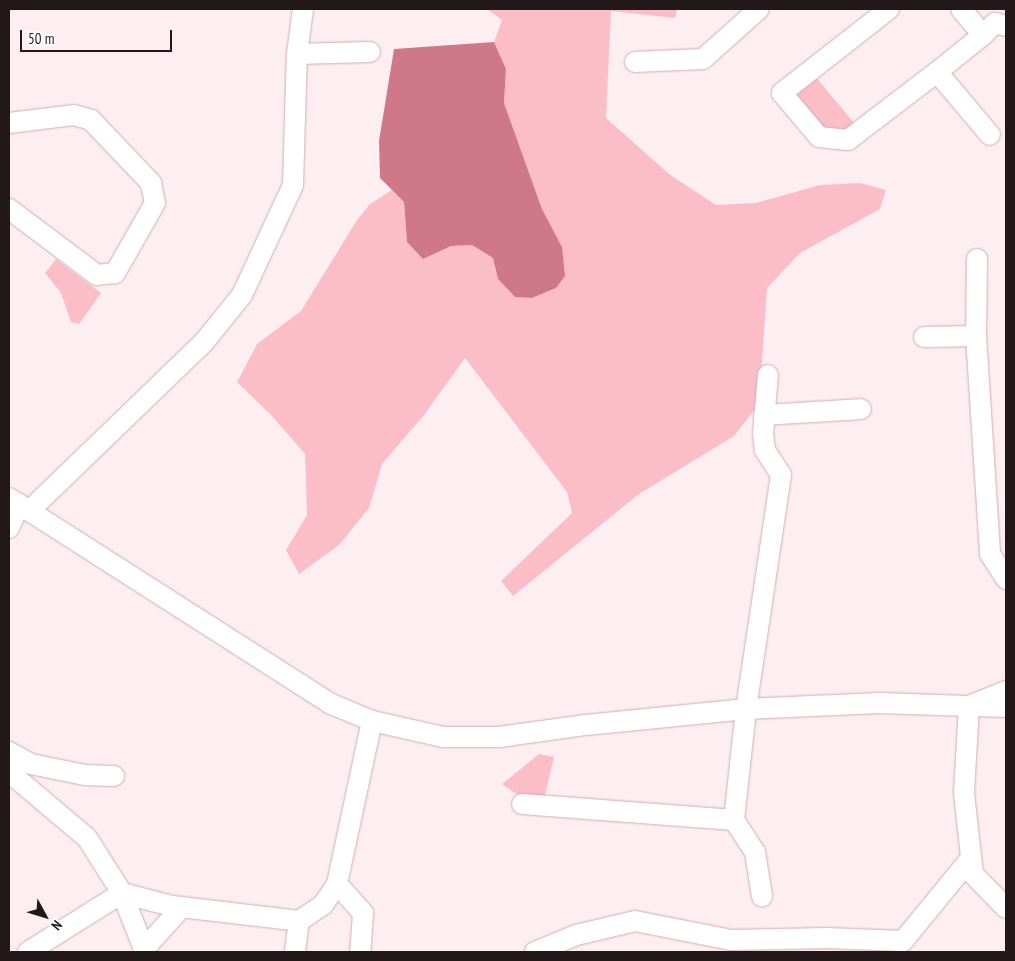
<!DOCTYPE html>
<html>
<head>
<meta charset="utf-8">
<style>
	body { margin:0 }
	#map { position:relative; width:1015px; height:961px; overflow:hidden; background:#fdeff1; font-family:"PT Sans Narrow",sans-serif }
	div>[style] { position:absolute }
	.green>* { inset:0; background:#fbbec8 }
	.water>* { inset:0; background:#ce7889 }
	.roads { filter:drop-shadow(0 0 1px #d0afb4) drop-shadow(0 0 1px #d0afb4) }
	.minor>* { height:20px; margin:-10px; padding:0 10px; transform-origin:10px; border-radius:10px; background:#fff }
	span { translate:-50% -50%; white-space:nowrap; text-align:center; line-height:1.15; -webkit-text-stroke:4px #fff; paint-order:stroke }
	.frame { position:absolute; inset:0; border:10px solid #221719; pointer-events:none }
	.north { position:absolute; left:20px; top:891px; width:50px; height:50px; -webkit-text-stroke:4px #fff; paint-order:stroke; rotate:129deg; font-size:14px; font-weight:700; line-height:20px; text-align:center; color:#221719 }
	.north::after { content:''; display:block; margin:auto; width:18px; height:22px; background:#221719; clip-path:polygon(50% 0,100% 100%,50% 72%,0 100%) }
	.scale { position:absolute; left:20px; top:30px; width:152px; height:22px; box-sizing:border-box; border:2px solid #221719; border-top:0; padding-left:6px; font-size:15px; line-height:18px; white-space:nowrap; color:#221719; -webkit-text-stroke:4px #fff; paint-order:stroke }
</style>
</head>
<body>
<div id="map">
	<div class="green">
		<i style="clip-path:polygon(487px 9px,677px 9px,675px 18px,611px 11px,606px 118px,669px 174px,716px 205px,756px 203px,820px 185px,860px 183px,886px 190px,880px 209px,800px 253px,767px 288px,759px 404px,734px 436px,639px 494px,513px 596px,501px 581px,572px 513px,567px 492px,465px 358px,424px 415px,382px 464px,369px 508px,339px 545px,299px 574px,286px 550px,307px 515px,305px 454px,271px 415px,237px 382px,257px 344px,301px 311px,357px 220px,370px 204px,392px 190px,404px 202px,407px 242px,423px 259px,451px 246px,472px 245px,493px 258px,498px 279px,515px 297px,532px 298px,556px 288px,562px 247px,542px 209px,504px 103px,506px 69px,494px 42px,502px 20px)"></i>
		<i style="clip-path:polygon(815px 76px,855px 124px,842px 133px,822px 131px,790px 94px)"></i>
		<i style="clip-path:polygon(56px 259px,101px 293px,79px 324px,71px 322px,61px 293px,45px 273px)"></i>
		<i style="clip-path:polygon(539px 754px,554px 757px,545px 795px,518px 795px,502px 784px)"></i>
	</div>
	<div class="water">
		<i style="clip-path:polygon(494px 42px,506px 69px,504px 103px,542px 209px,562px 247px,565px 276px,556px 288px,532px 298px,515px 297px,498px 279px,493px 258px,472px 245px,451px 246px,423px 259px,407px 242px,404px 202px,380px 178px,379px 141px,394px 49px)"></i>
	</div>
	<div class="roads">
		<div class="minor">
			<i style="left:889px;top:9px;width:136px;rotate:141.9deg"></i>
			<i style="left:782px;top:93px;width:57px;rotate:49.9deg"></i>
			<i style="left:819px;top:137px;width:29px;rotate:6deg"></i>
			<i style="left:848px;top:140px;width:112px;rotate:-37.4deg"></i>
			<i style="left:961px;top:9px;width:34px;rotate:50deg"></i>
			<i style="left:983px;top:35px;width:59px;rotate:141.2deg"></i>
			<i style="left:937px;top:72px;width:82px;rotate:49.9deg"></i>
			<i style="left:983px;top:35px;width:17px;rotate:-45deg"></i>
			<i style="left:995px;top:23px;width:11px;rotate:15deg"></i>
			<i style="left:297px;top:54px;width:73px;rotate:-1.6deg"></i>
			<i style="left:635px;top:62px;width:68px;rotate:-2.5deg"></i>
			<i style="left:703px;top:59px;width:75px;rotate:-41.8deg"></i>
			<i style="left:9px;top:123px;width:65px;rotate:-7deg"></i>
			<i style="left:74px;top:115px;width:18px;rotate:16deg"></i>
			<i style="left:91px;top:120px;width:87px;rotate:46.4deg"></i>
			<i style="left:151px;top:183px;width:20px;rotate:79deg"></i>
			<i style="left:155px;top:203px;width:81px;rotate:119.7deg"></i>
			<i style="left:115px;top:273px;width:18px;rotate:174deg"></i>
			<i style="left:97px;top:275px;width:110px;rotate:-143.1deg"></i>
			<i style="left:977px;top:259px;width:77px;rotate:90.7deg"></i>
			<i style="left:976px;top:336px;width:218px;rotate:86.3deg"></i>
			<i style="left:990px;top:554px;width:30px;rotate:57deg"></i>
			<i style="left:924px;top:337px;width:52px;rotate:-1.1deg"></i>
			<i style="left:764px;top:415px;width:97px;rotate:-3.5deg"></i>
			<i style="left:9px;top:498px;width:380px;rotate:32.6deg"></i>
			<i style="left:329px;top:703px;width:47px;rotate:22.7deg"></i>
			<i style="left:372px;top:721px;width:73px;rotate:12.7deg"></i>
			<i style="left:443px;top:737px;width:56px"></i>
			<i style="left:499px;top:737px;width:88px;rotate:-7.9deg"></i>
			<i style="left:586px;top:725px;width:161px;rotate:-5.7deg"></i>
			<i style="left:746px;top:709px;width:133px;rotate:-2.6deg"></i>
			<i style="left:879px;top:703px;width:90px;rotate:1.9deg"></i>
			<i style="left:969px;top:706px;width:40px;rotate:-22deg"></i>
			<i style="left:29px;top:511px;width:243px;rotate:-44deg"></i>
			<i style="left:204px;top:342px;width:60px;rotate:-51deg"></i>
			<i style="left:242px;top:295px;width:121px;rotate:-65.1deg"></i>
			<i style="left:293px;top:185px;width:131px;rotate:-88.3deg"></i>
			<i style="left:297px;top:54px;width:45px;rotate:-82.4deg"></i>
			<i style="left:9px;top:528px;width:26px;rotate:-67deg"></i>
			<i style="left:1006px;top:707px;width:37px;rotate:-178deg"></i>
			<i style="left:969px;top:706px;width:87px;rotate:93.3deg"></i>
			<i style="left:964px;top:793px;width:81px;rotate:83.7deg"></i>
			<i style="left:973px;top:874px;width:47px;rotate:45.9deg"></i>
			<i style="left:9px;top:752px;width:25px;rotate:29deg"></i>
			<i style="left:31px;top:764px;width:55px;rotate:11.5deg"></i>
			<i style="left:85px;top:775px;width:29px;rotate:2deg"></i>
			<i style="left:9px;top:772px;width:102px;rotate:40.2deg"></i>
			<i style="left:87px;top:838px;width:65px;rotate:57.5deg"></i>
			<i style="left:122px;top:893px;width:63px;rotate:68.7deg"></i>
			<i style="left:522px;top:804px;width:213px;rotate:4.3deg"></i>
			<i style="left:734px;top:820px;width:112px;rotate:-83.8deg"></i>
			<i style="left:746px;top:709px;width:237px;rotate:-81.5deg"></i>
			<i style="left:781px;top:475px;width:30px;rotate:-123deg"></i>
			<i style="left:765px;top:450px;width:16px;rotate:-97deg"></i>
			<i style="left:763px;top:434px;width:59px;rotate:-85.2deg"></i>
			<i style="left:734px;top:820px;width:38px;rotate:57deg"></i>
			<i style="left:755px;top:852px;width:45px;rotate:81deg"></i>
			<i style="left:337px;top:884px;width:39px;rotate:48deg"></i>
			<i style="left:363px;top:913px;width:39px;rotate:94deg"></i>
			<i style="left:144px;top:949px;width:57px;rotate:-47.9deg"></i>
			<i style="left:28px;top:952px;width:111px;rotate:-32.1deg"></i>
			<i style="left:122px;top:893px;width:52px;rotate:14.6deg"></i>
			<i style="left:172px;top:906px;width:128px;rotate:6.7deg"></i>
			<i style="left:299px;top:921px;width:29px;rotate:-34deg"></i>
			<i style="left:323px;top:905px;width:25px;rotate:-56deg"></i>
			<i style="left:337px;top:884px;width:167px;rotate:-77.9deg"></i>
			<i style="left:295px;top:952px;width:31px;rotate:-83deg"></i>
			<i style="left:535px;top:952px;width:44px;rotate:-22.5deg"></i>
			<i style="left:576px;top:935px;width:61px;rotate:-13.3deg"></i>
			<i style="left:635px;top:921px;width:98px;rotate:11.2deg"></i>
			<i style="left:731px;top:940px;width:96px;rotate:-1.2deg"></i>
			<i style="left:827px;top:938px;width:76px;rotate:2.3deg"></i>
			<i style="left:903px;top:941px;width:106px;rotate:-50.7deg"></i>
		</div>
	</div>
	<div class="frame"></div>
	<div class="north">N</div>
	<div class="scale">50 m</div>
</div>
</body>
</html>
